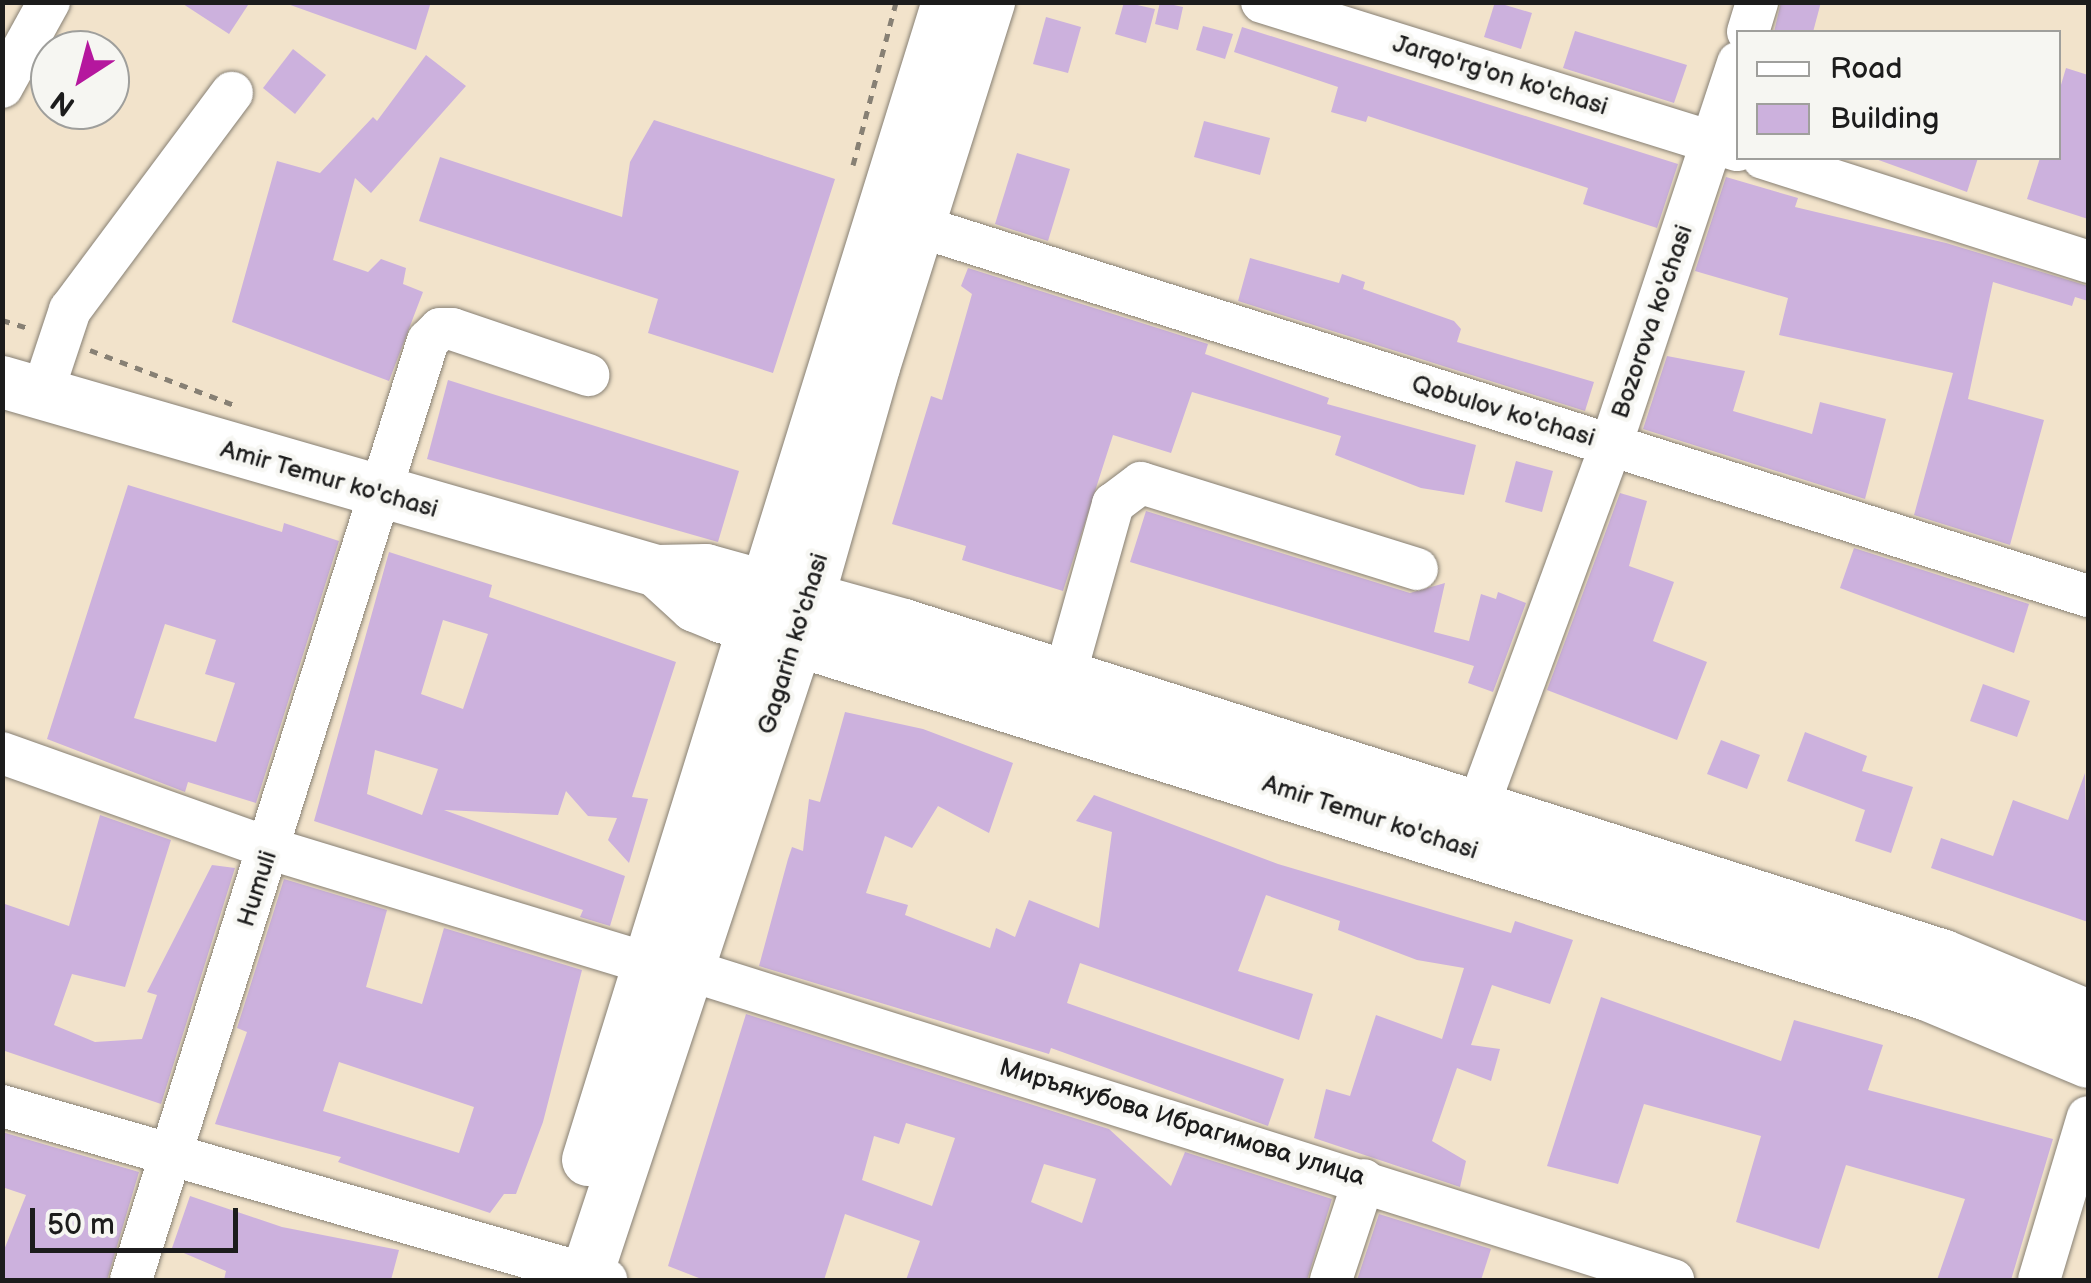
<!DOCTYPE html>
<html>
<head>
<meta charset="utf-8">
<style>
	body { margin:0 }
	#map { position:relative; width:2091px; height:1283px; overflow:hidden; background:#f2e3cb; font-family:"Balsamiq Sans",sans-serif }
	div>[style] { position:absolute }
	.building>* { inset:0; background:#ccb1dd }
	.path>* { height:5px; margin-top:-2.5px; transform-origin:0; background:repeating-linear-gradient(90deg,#878074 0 8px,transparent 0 16px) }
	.roads { filter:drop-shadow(0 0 2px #878074) drop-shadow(0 0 2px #878074) }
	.minor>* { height:42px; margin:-21px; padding:0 21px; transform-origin:21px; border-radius:21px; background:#fff }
	.major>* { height:52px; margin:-26px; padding:0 26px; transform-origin:26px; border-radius:26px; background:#fff }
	span { translate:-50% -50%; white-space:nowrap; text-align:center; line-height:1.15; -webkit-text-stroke:9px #f6f6f2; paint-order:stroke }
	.street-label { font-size:25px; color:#1c1c1c }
	.frame { position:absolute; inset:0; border:5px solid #1c1c1c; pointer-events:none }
	.legend { position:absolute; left:1736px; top:30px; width:325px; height:130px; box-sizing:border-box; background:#f6f6f2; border:2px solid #9f9f9c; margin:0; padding:12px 18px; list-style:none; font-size:30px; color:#1c1c1c }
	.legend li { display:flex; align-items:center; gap:20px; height:50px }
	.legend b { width:50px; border:2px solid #9f9f9c }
	.north { position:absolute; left:30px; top:30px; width:100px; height:100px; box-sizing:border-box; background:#f6f6f2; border:2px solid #9f9f9c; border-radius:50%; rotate:216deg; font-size:28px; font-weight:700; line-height:40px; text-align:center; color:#1c1c1c }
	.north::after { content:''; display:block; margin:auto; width:35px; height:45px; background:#b5179e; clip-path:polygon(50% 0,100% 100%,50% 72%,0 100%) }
	.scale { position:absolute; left:30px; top:1208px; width:208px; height:45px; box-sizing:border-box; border:5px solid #1c1c1c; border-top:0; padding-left:12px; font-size:30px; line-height:35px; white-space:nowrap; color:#1c1c1c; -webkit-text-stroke:8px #f6f6f2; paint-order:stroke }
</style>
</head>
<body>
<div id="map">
	<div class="building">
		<i style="clip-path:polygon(180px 2px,250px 2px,229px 34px)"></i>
		<i style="clip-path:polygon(282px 2px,431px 2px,416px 50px)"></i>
		<i style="clip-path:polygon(1124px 2px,1155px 9px,1146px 43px,1115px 34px)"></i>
		<i style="clip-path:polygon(1160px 2px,1183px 7px,1178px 30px,1155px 24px)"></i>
		<i style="clip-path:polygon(1495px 2px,1532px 13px,1521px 49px,1484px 37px)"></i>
		<i style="clip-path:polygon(1781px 2px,1821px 2px,1813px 32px,1774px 32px)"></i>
		<i style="clip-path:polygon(1046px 17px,1081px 27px,1068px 73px,1033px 64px)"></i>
		<i style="clip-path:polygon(1203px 26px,1233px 34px,1225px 59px,1196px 50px)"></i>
		<i style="clip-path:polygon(1242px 27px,1678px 164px,1657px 228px,1583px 204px,1588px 188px,1368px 116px,1366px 122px,1331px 112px,1338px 87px,1234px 52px)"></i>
		<i style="clip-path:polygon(1575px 31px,1687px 65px,1674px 103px,1563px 68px)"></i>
		<i style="clip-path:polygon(293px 49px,326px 75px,295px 114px,263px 88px)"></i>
		<i style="clip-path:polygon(426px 55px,466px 86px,371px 193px,355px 178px,333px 260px,368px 272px,381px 259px,406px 268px,403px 284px,423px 292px,389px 381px,232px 322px,277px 161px,320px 173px,373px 117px,377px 121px)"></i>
		<i style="clip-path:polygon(2066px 68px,2088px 75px,2088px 219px,2027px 199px,2040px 158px,2058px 158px,2058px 95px)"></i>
		<i style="clip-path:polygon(654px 120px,835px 179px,773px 373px,648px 333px,658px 299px,419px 221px,440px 157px,622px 217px,630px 162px)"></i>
		<i style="clip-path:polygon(1204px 121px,1270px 138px,1260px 175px,1194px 157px)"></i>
		<i style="clip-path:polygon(1017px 153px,1070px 169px,1048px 241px,995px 224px)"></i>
		<i style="clip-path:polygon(1873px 158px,1978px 158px,1967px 192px)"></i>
		<i style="clip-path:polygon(1726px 177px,1798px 198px,1795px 207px,1946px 243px,2088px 286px,2088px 301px,2075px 297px,2072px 306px,1993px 282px,1968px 399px,2044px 420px,2010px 545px,1914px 515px,1953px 373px,1779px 335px,1788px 298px,1695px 271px)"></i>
		<i style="clip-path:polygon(1250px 258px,1339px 283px,1342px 274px,1365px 282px,1363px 289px,1454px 321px,1461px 329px,1457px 342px,1594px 382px,1585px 411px,1238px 301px)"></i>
		<i style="clip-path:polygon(968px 268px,1208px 344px,1205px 354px,1329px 398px,1327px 404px,1476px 445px,1464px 495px,1421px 488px,1335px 455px,1341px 436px,1192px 392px,1171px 453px,1113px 435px,1063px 591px,962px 560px,966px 546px,892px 524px,931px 396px,942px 400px,972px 294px,961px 286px)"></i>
		<i style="clip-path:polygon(1667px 356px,1745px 371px,1733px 411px,1812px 434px,1820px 402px,1886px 419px,1865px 499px,1643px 429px)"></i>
		<i style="clip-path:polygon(448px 380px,739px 471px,718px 542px,427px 459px)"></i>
		<i style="clip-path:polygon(1516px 461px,1553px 471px,1542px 512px,1505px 502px)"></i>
		<i style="clip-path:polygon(evenodd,128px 485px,282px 532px,284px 523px,339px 541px,256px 803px,188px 782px,185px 792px,47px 739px,128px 485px,165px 624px,216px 640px,205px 674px,235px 683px,216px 742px,134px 718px,165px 624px)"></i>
		<i style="clip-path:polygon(1620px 493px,1647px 501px,1629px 566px,1674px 582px,1653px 641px,1707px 662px,1677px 740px,1547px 690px)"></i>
		<i style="clip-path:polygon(1146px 511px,1410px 593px,1445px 583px,1434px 632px,1469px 641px,1481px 594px,1496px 599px,1498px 592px,1526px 603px,1493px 692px,1468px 683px,1474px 666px,1130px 562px)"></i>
		<i style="clip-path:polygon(1854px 548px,2029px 604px,2014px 653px,1840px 588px)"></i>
		<i style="clip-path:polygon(evenodd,389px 552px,492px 585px,489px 597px,676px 662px,632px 797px,648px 799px,629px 863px,608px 840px,617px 818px,588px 816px,566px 791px,558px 815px,444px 810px,625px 876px,610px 926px,580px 917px,583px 910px,314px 821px,389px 552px,443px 620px,488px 634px,463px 709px,421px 694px,443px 620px,389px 552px,375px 750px,438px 769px,422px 815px,367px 794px,375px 750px)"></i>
		<i style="clip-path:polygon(1983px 684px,2030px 701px,2017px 737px,1970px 721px)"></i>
		<i style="clip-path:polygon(845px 712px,923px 729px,1013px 763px,989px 833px,938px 806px,912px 848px,885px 836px,866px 893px,908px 905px,905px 915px,990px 948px,996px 928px,1015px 937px,1029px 900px,1099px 928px,1112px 832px,1076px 821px,1094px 795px,1278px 864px,1511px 933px,1515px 921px,1573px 940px,1550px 1004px,1492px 985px,1471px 1045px,1500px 1049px,1491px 1081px,1457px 1068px,1432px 1141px,1466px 1161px,1460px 1187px,1314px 1138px,1326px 1089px,1350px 1096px,1376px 1015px,1442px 1039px,1464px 968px,1417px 960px,1338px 930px,1340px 921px,1266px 895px,1238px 971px,1313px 994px,1299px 1040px,1080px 963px,1067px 1003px,1284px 1079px,1268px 1126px,1051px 1048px,1049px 1054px,759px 966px,788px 859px,792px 847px,803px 851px,809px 799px,820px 802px)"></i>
		<i style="clip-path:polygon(1805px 732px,1867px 756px,1862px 771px,1913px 787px,1891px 853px,1855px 841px,1865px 810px,1787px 781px)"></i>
		<i style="clip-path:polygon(1721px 740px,1760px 755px,1747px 789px,1707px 774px)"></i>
		<i style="clip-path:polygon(2085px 773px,2088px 922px,1931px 868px,1941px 838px,1993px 856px,2013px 800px,2068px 820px)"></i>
		<i style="clip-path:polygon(100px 815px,171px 840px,125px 987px,72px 974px,54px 1025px,95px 1042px,142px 1039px,157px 995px,147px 992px,212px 865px,235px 868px,161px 1104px,2px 1050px,2px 903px,69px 926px)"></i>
		<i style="clip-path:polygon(evenodd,284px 879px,387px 910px,366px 987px,422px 1004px,444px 928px,582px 970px,543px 1122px,516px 1194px,504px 1194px,490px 1213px,338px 1162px,341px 1157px,215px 1124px,247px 1032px,237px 1028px,284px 879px,339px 1062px,474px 1107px,459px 1153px,323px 1111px,339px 1062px)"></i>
		<i style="clip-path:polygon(1601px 997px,1781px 1061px,1794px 1020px,1883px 1045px,1868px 1090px,2053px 1139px,2011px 1280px,1937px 1280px,1965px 1199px,1846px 1165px,1819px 1249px,1736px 1222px,1761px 1136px,1644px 1104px,1618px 1184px,1547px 1166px)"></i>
		<i style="clip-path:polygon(evenodd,746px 1014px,1109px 1129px,1171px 1186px,1185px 1152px,1332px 1199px,1307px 1280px,906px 1280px,920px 1241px,845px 1214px,824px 1280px,704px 1280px,668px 1266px,746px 1014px,906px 1123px,955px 1138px,932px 1206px,862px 1180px,874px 1136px,899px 1144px,906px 1123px,746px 1014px,1044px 1164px,1096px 1179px,1082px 1223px,1031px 1202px,1044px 1164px)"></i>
		<i style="clip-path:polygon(2px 1132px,139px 1172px,107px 1280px,2px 1280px,2px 1255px,26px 1195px,2px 1187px)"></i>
		<i style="clip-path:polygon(190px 1196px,282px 1227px,399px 1250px,391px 1280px,224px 1280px,226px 1271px,172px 1248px)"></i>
		<i style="clip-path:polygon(1379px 1214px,1491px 1249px,1481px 1280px,1357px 1280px)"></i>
	</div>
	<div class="path">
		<i style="left:853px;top:165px;width:169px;rotate:-75.2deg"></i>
		<i style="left:2px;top:320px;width:27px;rotate:17deg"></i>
		<i style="left:90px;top:350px;width:154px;rotate:20.9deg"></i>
	</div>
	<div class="roads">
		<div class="minor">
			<i style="left:1262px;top:2px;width:498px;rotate:17.3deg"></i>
			<i style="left:1748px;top:32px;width:31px;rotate:-73deg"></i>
			<i style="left:2px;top:87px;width:97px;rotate:-61.1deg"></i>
			<i style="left:1763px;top:158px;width:341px;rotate:17.7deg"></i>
			<i style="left:918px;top:226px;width:1227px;rotate:17.55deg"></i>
			<i style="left:42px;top:394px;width:89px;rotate:-71.6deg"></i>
			<i style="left:70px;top:310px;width:271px;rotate:-53.3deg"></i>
			<i style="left:1065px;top:675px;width:178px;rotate:-74.3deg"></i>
			<i style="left:1113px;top:504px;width:35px;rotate:-37deg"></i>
			<i style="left:1141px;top:483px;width:289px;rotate:17.3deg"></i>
			<i style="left:2px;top:753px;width:286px;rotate:19.6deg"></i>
			<i style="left:271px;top:849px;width:396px;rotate:16.9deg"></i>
			<i style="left:1479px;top:804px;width:382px;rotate:-69.8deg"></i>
			<i style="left:1611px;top:445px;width:403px;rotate:-71.6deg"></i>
			<i style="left:689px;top:970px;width:1032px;rotate:17.49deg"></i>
			<i style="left:2px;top:1106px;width:629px;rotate:16.07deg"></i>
			<i style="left:131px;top:1280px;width:985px;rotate:-72.45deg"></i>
			<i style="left:428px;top:341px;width:17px;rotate:-45deg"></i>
			<i style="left:440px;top:329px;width:12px"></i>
			<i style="left:452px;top:329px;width:144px;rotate:18.7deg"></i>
			<i style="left:1331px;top:1280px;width:105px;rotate:-71.7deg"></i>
			<i style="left:2039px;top:1280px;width:170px;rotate:-73.3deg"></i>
		</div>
		<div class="major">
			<i style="left:2px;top:382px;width:682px;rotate:16.1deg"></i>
			<i style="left:657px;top:571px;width:49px;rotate:-1.2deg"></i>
			<i style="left:706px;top:570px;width:205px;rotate:15.5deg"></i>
			<i style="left:904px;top:625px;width:1091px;rotate:17.65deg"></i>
			<i style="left:1944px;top:956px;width:156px;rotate:22.6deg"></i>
			<i style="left:657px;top:571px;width:52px;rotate:42.6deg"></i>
			<i style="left:695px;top:606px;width:29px;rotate:22deg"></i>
			<i style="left:722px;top:617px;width:1264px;rotate:17.4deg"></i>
			<i style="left:1928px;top:995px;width:173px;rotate:22.7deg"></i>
			<i style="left:588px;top:1160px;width:1213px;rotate:-72.73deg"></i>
			<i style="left:585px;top:1280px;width:651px;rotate:-71.65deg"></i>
			<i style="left:790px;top:662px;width:307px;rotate:-74.1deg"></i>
			<i style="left:874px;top:367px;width:383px;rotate:-72.5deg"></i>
		</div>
	</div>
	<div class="street-label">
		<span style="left:1500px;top:76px;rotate:17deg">Jarqo'rg'on ko'chasi</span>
		<span style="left:1653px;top:322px;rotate:-71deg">Bozorova ko'chasi</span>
		<span style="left:1503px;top:412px;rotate:17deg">Qobulov ko'chasi</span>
		<span style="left:329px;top:480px;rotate:16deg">Amir Temur ko'chasi</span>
		<span style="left:794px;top:644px;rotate:-73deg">Gagarin ko'chasi</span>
		<span style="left:1370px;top:818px;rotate:18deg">Amir Temur ko'chasi</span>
		<span style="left:258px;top:889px;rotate:-72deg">Humuli</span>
		<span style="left:1182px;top:1123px;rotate:17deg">Миръякубова Ибрагимова улица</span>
	</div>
	<div class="frame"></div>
	<ul class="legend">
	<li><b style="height:12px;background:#fff"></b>Road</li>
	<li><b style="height:28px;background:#ccb1dd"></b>Building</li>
	</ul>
	<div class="north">N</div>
	<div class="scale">50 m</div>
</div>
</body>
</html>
